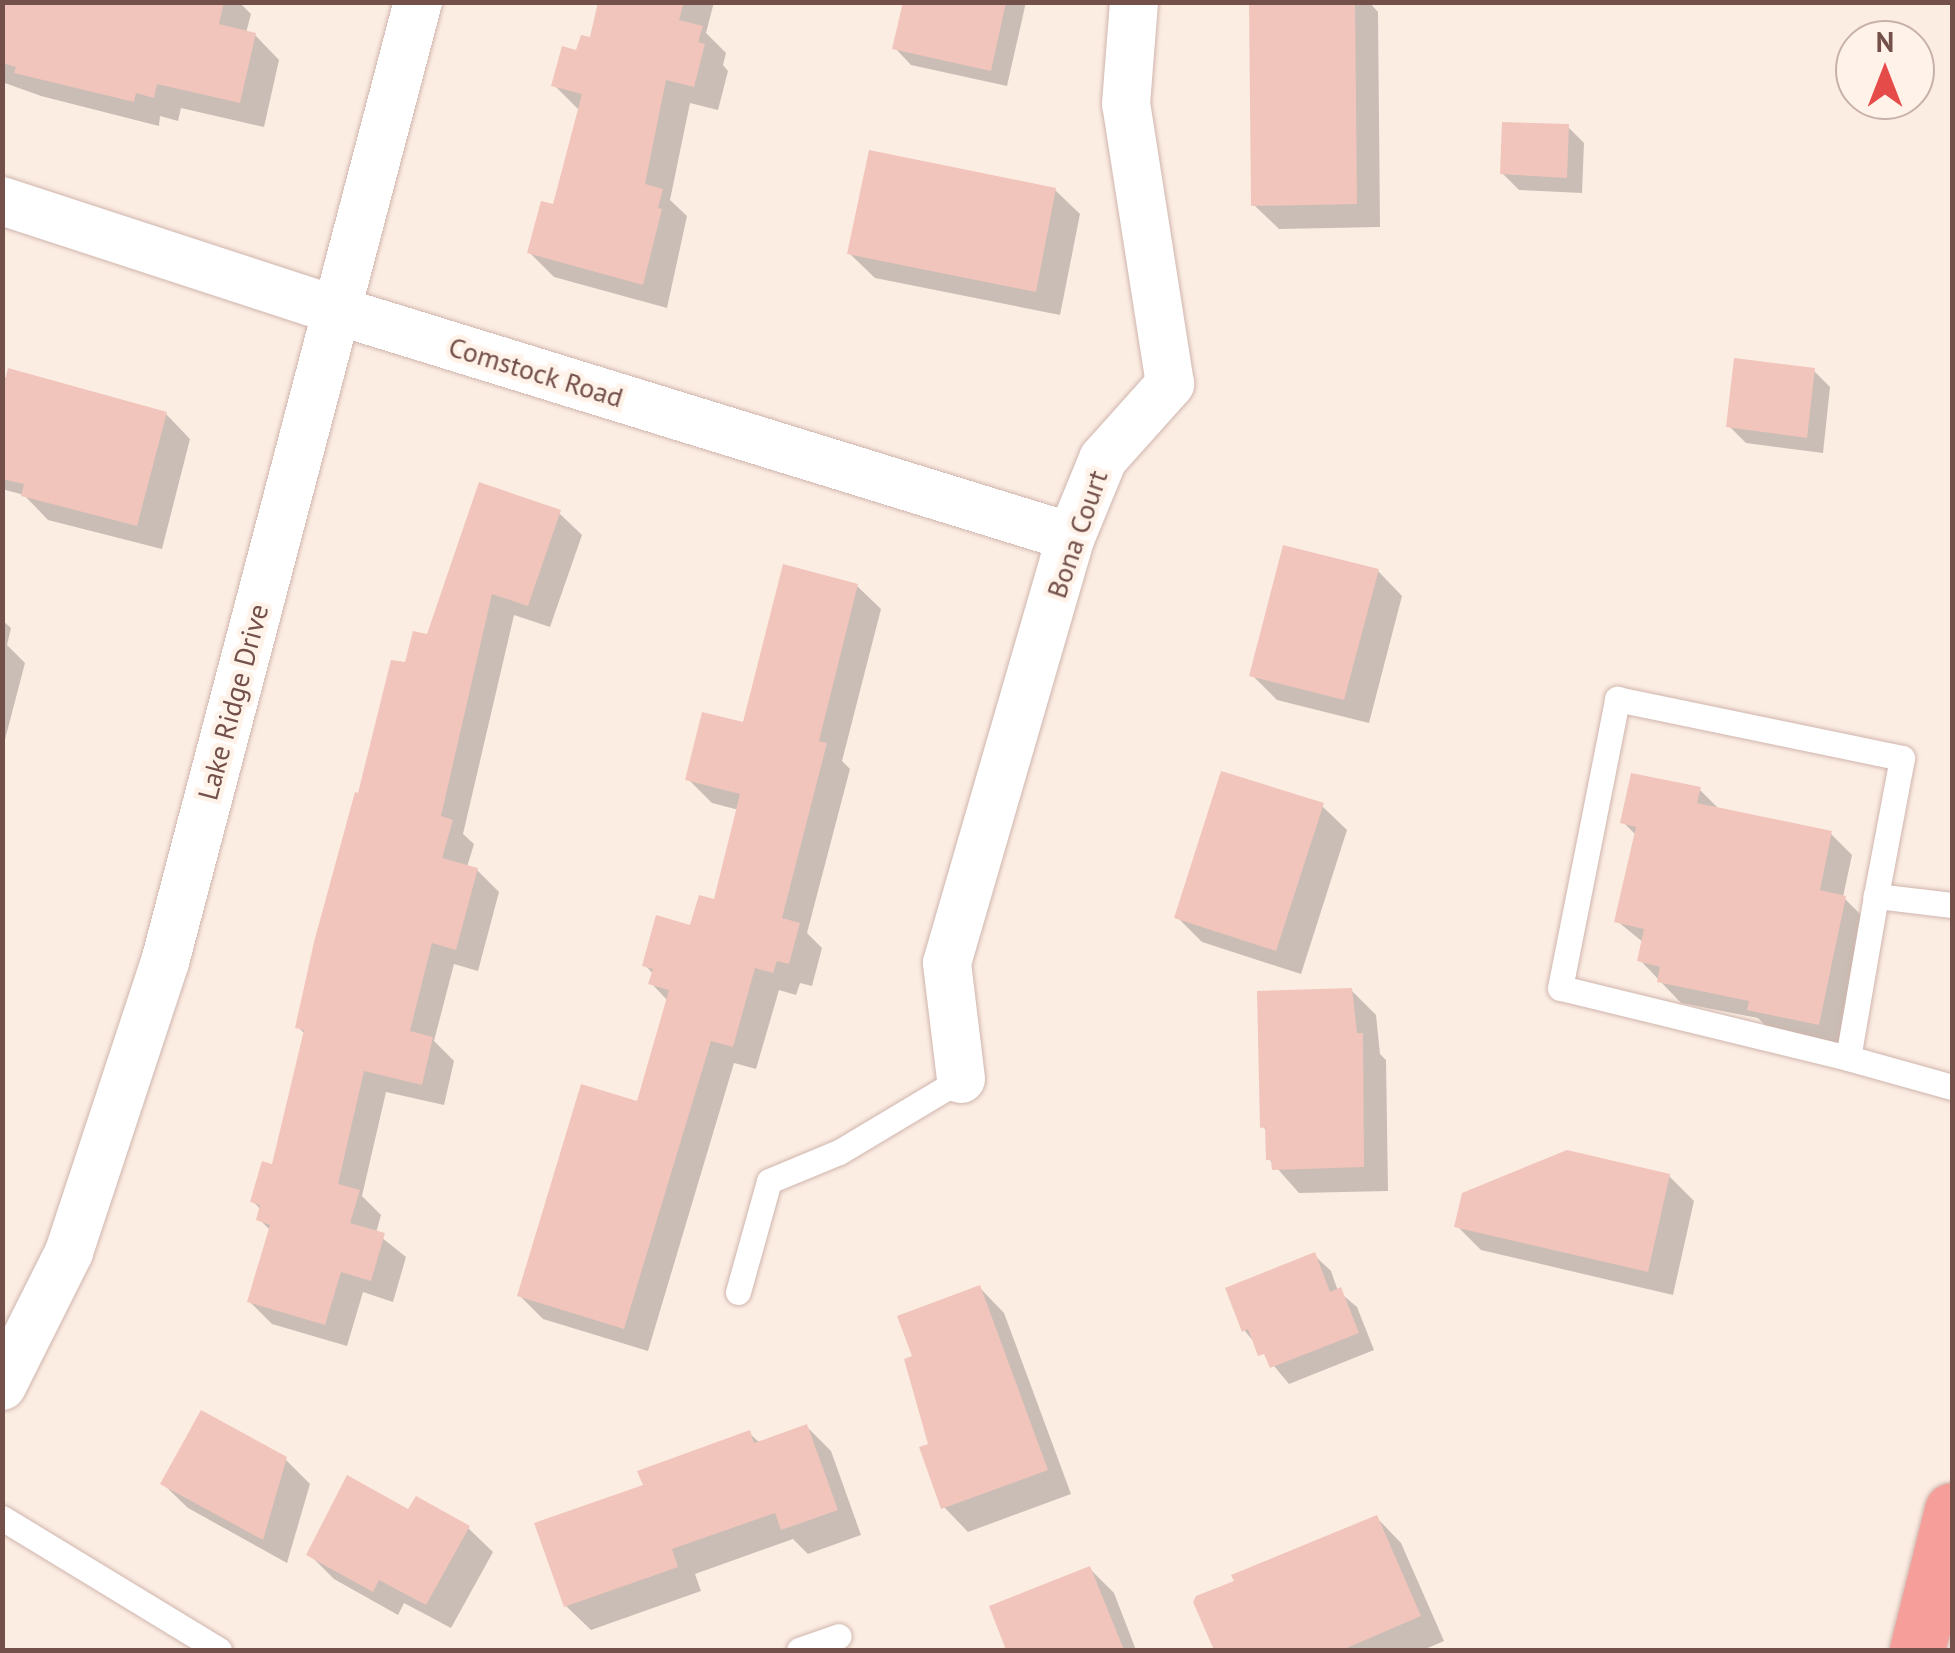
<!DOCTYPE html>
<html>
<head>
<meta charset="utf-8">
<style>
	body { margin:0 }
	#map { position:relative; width:1955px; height:1653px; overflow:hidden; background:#fcede3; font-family:"PT Sans",sans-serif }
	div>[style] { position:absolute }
	.shadow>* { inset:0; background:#0003 }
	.building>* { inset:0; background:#f1c5bb }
	.roads { filter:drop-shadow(0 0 2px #cfb5ad) drop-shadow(0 0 2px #cfb5ad) }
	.lane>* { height:25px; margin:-12.5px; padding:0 12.5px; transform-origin:12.5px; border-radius:12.5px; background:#fff }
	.street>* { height:48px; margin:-24px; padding:0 24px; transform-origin:24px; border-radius:24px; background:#fff }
	.highway>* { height:55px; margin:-27.5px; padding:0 27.5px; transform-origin:27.5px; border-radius:27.5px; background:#f69f9a }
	span { translate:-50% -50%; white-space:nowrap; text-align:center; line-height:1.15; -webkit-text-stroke:9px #fff2e9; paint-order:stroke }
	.street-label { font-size:28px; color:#735049 }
	.frame { position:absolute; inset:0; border:5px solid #735049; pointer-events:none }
	.north { position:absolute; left:1835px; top:20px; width:100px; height:100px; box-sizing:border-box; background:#fff2e9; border:2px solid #c7b1a9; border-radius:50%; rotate:0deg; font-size:28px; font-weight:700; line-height:40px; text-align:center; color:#735049 }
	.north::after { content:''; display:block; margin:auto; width:35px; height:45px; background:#e54c49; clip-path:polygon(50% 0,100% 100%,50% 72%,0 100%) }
</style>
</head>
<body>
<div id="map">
	<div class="shadow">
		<i style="clip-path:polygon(2px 2px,239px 2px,251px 14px,246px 33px,255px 35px,279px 60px,264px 127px,181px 108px,178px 121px,160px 116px,159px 126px,41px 96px,2px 82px)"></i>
		<i style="clip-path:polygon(600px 2px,714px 2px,706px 33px,726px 53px,723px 65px,728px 71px,718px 110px,690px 103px,670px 200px,687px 216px,667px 308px,554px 277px,530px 253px,555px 207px,580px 111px,554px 85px,591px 41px)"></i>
		<i style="clip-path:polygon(906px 2px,1026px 2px,1007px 86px,911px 65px,895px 48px)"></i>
		<i style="clip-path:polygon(1252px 2px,1369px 2px,1378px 12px,1380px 227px,1279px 229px,1254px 205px)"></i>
		<i style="clip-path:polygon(1568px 127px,1584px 143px,1582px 193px,1519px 190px,1502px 173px)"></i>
		<i style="clip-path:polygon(1055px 190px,1080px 214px,1060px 315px,875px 278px,850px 254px)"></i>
		<i style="clip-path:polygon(1814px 371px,1830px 387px,1823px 453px,1746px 443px,1729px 426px)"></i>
		<i style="clip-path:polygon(2px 377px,166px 414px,190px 439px,162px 549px,48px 520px,24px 495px,2px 489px)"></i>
		<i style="clip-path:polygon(559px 513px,582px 535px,550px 627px,514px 615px,463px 834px,474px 844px,467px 867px,477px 870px,499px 892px,478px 971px,454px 964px,434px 1041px,454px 1061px,444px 1105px,386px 1092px,362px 1196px,381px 1215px,376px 1233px,406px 1257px,393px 1302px,363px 1292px,347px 1346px,272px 1324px,250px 1302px,271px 1231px,259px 1219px,261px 1210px,253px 1201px,274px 1168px,305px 1034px,298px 1027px,360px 797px,407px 665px,428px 637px)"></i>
		<i style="clip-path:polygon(1378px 571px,1402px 596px,1369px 723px,1277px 700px,1252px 675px)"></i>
		<i style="clip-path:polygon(857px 586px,881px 609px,842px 761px,850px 769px,807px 933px,822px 948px,812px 986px,800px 983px,796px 995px,779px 990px,756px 1069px,734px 1063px,648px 1351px,543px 1319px,519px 1295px,639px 1104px,668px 1001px,651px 983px,654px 975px,645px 965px,692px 928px,716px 902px,739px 810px,712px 803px,688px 779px,745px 725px)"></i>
		<i style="clip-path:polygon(2px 620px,11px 628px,7px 645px,25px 663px,2px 751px)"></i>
		<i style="clip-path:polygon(1699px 789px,1720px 810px,1831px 834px,1852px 855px,1843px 897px,1865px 919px,1840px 1044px,1771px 1031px,1758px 1018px,1681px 1003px,1640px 960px,1644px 943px,1617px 921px,1637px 836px,1623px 822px)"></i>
		<i style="clip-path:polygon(1322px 806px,1347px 830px,1301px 974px,1202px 942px,1177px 917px)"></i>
		<i style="clip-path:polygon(1351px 990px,1376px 1015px,1380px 1054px,1386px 1060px,1388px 1191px,1299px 1193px,1269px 1159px,1268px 1132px,1263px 1127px)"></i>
		<i style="clip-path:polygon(1669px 1176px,1694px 1201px,1673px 1295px,1481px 1250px,1457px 1226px)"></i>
		<i style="clip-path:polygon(1314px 1255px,1331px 1271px,1338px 1291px,1357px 1307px,1374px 1350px,1289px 1384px,1244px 1330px)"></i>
		<i style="clip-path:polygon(980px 1288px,1004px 1313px,1071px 1494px,968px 1532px,944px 1507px,915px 1357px)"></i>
		<i style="clip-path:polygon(807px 1427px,831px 1451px,861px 1535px,808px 1554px,793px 1539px,695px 1574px,701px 1591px,591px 1630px,566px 1606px,749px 1433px,760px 1443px)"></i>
		<i style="clip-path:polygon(285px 1459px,310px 1484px,287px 1563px,188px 1508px,163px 1484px)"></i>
		<i style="clip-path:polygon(409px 1512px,468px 1528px,493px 1552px,451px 1628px,404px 1603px,398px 1615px,334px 1579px,309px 1554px)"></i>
		<i style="clip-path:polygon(1377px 1518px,1401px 1543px,1444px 1641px,1423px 1650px,1216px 1650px,1195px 1602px)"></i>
		<i style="clip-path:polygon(1090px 1569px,1114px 1593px,1136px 1650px,1009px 1650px,992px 1608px)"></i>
	</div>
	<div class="building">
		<i style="clip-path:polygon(2px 2px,224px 2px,219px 24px,256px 33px,240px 103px,157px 84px,154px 98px,136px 93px,134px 102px,14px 73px,16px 67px,2px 63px)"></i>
		<i style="clip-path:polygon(598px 2px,684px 2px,679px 20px,703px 26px,698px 42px,705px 44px,694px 87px,666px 80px,645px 184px,663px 189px,658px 208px,662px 209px,643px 285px,527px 253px,541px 201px,553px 204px,582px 94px,551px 86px,562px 46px,576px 50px,581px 35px,590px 37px)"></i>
		<i style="clip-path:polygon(903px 2px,1006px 2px,991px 71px,892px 49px)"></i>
		<i style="clip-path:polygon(1249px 2px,1355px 2px,1357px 204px,1251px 206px)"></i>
		<i style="clip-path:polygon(1502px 122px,1569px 124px,1567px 178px,1500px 174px)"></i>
		<i style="clip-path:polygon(869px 150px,1056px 188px,1036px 292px,847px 254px)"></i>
		<i style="clip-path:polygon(1734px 358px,1815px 368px,1807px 438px,1726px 427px)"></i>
		<i style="clip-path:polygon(8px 368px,167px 412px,137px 526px,21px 496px,24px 484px,2px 479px,2px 392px)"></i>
		<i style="clip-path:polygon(479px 482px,561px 510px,528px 606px,492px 594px,441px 816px,453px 820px,442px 858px,478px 868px,456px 950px,432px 943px,410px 1031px,433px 1037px,422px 1085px,364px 1071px,338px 1184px,360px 1190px,350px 1223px,385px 1233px,371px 1281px,341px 1272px,325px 1325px,247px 1302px,270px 1225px,256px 1220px,260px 1205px,250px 1202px,262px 1161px,272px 1164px,304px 1030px,295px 1028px,314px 942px,355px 792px,358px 793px,391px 660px,405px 662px,413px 631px,427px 634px)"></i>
		<i style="clip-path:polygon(1283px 545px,1379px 569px,1344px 700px,1249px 676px)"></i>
		<i style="clip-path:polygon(783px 564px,858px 584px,819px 741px,827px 743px,782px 918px,800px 923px,789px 964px,777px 961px,773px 973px,755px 968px,733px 1047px,711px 1041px,624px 1329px,517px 1296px,581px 1084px,637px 1101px,669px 990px,648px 984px,653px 969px,642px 966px,656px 915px,690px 925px,699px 895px,714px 899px,740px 794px,685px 780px,702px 712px,743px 722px)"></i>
		<i style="clip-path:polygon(1221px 771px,1324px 803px,1276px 951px,1174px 918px)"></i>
		<i style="clip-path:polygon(1631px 773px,1701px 787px,1697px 803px,1832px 831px,1820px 890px,1846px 896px,1819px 1025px,1747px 1010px,1749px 1001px,1657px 982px,1660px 967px,1637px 961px,1644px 929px,1614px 922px,1636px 827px,1620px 823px)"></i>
		<i style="clip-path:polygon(1352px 988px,1357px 1033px,1363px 1033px,1364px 1167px,1272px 1170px,1271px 1160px,1266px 1160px,1265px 1127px,1260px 1128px,1257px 991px)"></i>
		<i style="clip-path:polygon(1567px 1150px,1670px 1174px,1648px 1272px,1454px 1227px,1462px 1193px)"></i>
		<i style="clip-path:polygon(1315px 1252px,1330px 1292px,1341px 1287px,1359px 1333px,1270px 1368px,1264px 1354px,1258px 1356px,1248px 1329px,1242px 1332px,1225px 1288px)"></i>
		<i style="clip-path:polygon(980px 1285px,1048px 1470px,941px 1509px,919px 1447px,928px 1444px,904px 1359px,912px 1356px,897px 1316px)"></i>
		<i style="clip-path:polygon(201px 1410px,287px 1457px,263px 1540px,160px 1484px)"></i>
		<i style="clip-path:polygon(807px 1424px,838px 1510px,781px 1530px,775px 1513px,672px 1549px,678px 1567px,564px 1607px,534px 1523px,643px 1485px,637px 1471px,750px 1430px,754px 1443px)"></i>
		<i style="clip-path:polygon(347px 1475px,408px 1509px,416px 1496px,470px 1526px,426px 1605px,379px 1580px,373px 1592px,306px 1555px)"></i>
		<i style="clip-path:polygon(1377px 1515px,1421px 1616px,1342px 1650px,1214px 1650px,1193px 1602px,1196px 1596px,1234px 1581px,1231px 1575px)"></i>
		<i style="clip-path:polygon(1090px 1566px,1124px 1650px,1006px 1650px,989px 1606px)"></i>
	</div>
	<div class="roads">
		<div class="lane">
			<i style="left:1952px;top:905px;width:77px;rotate:-173.2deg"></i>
			<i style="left:1876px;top:896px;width:164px;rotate:99.8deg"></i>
			<i style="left:1848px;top:1058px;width:108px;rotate:15.6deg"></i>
			<i style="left:1848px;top:1058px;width:296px;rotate:-166.3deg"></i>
			<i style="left:1560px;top:988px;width:295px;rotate:-78.8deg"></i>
			<i style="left:1617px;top:699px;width:291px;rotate:11.7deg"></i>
			<i style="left:1902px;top:758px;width:140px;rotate:100.7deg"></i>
			<i style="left:738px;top:1292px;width:115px;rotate:-74.4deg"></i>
			<i style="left:769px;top:1181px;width:76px;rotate:-22.5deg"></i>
			<i style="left:839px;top:1152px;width:142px;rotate:-30.9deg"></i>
			<i style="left:2px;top:1518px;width:254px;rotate:31.3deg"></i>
			<i style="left:799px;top:1650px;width:42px;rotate:-19.3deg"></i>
		</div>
		<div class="street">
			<i style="left:2px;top:201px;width:350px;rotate:18.1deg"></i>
			<i style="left:335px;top:310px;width:770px;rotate:17.14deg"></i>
			<i style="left:961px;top:1079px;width:117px;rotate:-96.9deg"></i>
			<i style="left:947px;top:963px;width:444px;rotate:-73.8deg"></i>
			<i style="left:1071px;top:537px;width:84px;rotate:-67.7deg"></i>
			<i style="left:1103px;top:459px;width:101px;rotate:-48.2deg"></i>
			<i style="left:1170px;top:384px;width:283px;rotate:-98.9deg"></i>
			<i style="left:1126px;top:104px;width:102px;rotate:-85.5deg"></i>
			<i style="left:2px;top:1386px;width:150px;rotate:-63.4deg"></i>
			<i style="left:69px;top:1252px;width:305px;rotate:-71.7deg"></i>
			<i style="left:165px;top:962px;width:993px;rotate:-75.24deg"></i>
		</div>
		<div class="highway">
			<i style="left:1917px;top:1650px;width:144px;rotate:-76deg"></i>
		</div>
	</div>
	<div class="street-label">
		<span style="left:536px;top:372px;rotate:17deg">Comstock Road</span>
		<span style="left:1077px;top:534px;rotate:-71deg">Bona Court</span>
		<span style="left:233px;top:702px;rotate:-75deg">Lake Ridge Drive</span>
	</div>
	<div class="frame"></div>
	<div class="north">N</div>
</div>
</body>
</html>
